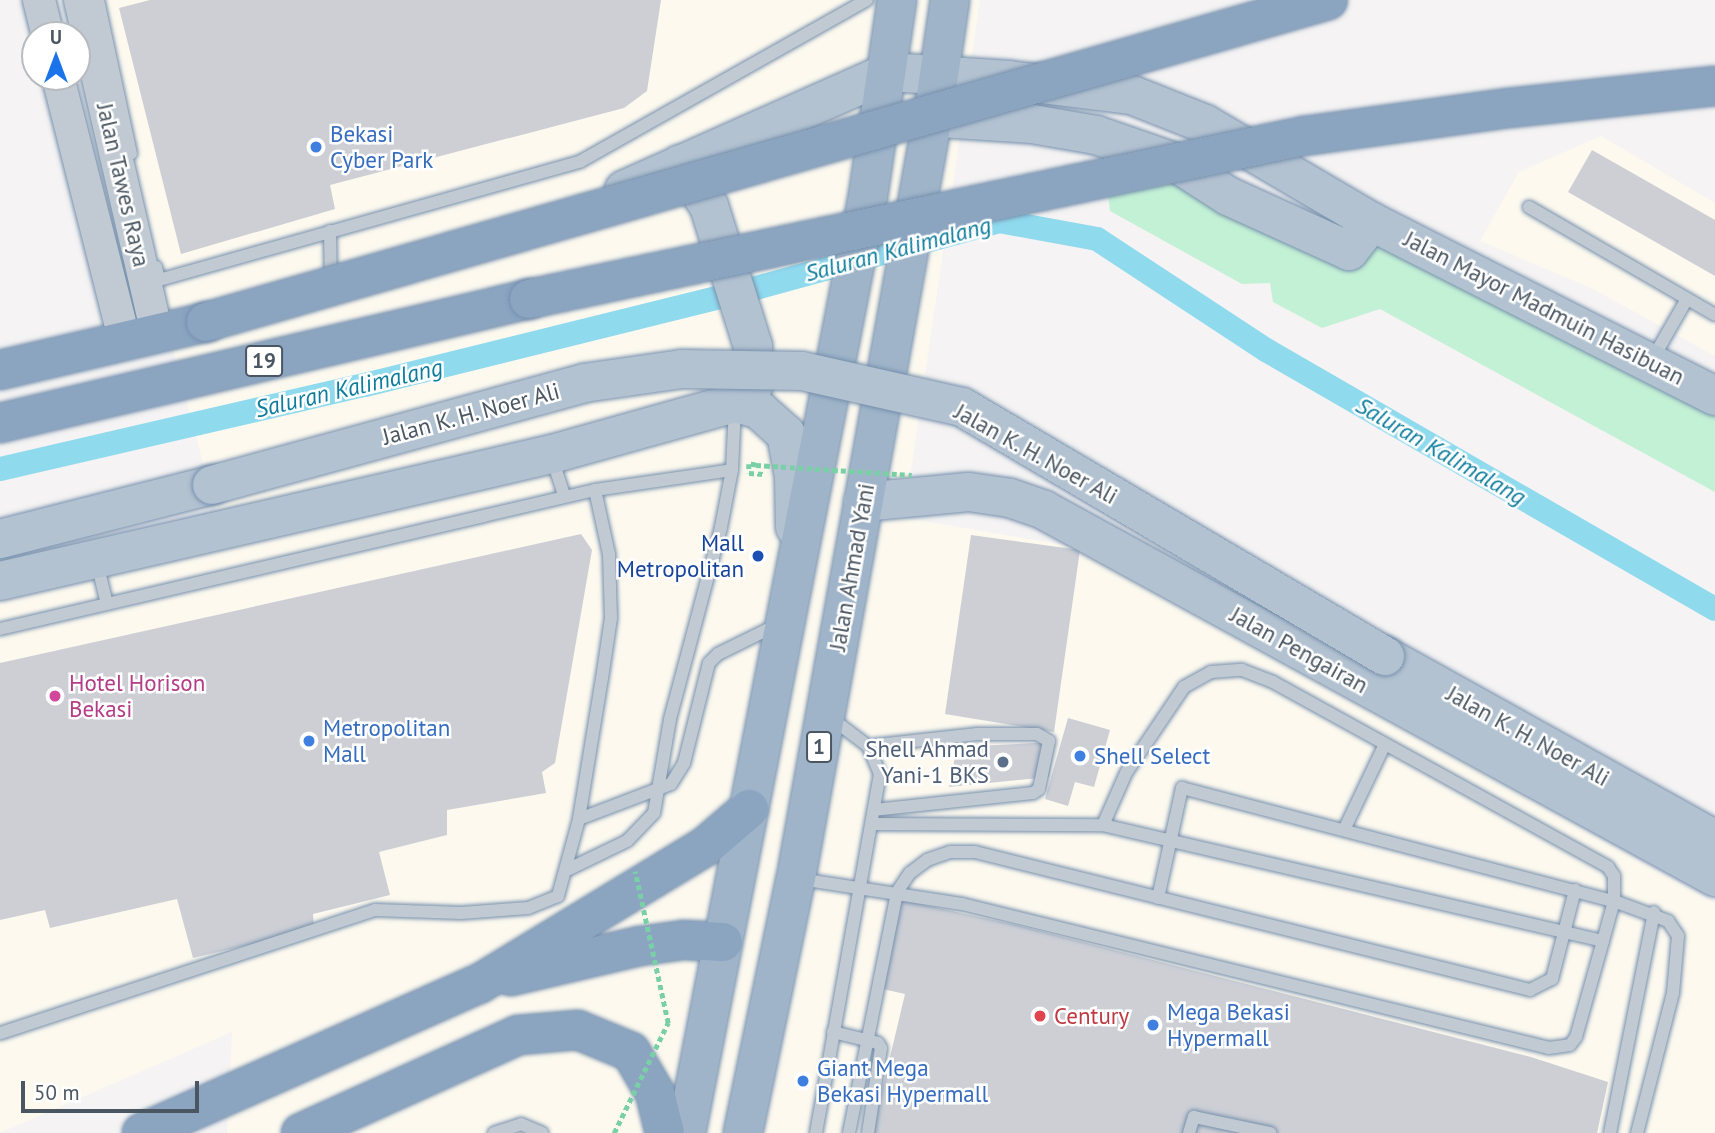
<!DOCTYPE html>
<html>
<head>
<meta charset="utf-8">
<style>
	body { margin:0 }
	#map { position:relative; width:1715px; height:1133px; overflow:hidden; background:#f5f3f3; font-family:"PT Sans",sans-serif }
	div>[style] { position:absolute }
	.commercial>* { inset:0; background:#fdf9ef }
	.green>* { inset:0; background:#c3f1d5 }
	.canal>* { height:24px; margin:-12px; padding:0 12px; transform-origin:12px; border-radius:12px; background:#90daee }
	.building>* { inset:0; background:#cdcfd5 }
	.path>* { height:4.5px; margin-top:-2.25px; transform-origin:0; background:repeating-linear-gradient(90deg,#7ad0a6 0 5px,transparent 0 8.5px) }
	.roads { filter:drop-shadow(0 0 2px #7690ad) drop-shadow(0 0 2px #7690ad) }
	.service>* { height:12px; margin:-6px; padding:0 6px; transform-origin:6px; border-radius:6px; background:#c1cad2 }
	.tertiary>* { height:32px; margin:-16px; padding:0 16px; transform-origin:16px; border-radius:16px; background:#c1cad2 }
	.primary>* { height:38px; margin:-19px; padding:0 19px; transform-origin:19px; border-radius:19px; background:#b3c2d1 }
	.trunk>* { height:38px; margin:-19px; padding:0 19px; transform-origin:19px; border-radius:19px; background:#9fb4c9 }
	.motorway>* { height:38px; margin:-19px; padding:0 19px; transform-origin:19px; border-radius:19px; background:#8ba5c1 }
	.path-bridge>* { height:4.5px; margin-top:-2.25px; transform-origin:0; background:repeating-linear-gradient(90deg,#7ad0a6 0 5px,transparent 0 8.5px) }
	.bridges { filter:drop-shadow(0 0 2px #7690ad) drop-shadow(0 0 2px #7690ad) }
	.primary-bridge>* { height:38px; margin:-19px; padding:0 19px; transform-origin:19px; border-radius:19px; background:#b3c2d1 }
	.motorway-bridge>* { height:38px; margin:-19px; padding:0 19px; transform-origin:19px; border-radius:19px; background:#8ba5c1 }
	.dots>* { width:19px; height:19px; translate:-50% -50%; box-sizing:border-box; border:4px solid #fff; border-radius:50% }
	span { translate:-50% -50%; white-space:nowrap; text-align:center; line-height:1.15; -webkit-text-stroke:5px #fff; paint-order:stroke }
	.shield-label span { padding:2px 5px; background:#fff; border:2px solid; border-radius:5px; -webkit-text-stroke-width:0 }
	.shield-label { font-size:21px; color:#4a5661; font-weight:700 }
	.shop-label { font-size:23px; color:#366cbe }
	.left { translate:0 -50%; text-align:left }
	.street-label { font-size:23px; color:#4a5661 }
	.transit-label { font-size:23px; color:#164399 }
	.right { translate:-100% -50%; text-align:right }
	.hotel-label { font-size:23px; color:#b23c85 }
	.service-label { font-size:23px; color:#4e5e75 }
	.health-label { font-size:23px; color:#be3a42 }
	.water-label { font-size:24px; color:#0c7c9b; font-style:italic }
	.north { position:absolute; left:21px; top:21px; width:70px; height:70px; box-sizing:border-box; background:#fff; border:2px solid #b7bbc0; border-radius:50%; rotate:0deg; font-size:19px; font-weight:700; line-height:28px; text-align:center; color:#4a5661 }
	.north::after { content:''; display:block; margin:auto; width:24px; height:32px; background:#1a73e8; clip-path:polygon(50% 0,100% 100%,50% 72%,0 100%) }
	.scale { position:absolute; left:21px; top:1081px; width:178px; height:32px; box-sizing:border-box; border:4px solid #4a5661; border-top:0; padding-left:9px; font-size:21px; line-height:24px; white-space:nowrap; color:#4a5661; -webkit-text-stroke:5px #fff; paint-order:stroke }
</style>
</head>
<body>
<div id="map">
	<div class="commercial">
		<i style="clip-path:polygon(80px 0,980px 0,904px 518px,1084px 548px,1715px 903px,1715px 1133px,227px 1133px,232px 1032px,0 1133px,0 592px,223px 538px)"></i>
		<i style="clip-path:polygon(1601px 136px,1715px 203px,1715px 356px,1591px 288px,1480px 241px,1519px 172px)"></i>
	</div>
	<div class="green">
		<i style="clip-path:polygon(1177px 163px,1349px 251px,1372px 222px,1715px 396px,1715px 492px,1380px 309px,1322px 328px,1273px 302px,1270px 283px,1242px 284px,1110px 211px,1106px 178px)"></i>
	</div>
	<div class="canal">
		<i style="left:0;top:469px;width:375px;rotate:-13deg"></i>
		<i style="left:365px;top:385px;width:403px;rotate:-13.9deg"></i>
		<i style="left:756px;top:288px;width:252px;rotate:-15.4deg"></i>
		<i style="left:999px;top:221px;width:100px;rotate:10.4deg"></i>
		<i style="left:1097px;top:239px;width:202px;rotate:33.3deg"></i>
		<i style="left:1266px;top:350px;width:518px;rotate:29.98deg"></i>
	</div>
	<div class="building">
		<i style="clip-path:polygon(150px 0,661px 0,647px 91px,624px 108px,330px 185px,335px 209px,181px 254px,119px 8px)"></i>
		<i style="clip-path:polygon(1592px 150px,1715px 220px,1715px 276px,1568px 192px)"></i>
		<i style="clip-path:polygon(581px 534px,592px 550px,555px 763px,542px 772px,546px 793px,447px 810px,447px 835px,379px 852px,390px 895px,313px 914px,314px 929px,193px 958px,177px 899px,50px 928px,45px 910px,0 920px,0 663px)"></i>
		<i style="clip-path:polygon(971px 535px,1080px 550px,1054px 732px,945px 714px)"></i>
		<i style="clip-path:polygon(1068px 718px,1110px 730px,1094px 787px,1075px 782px,1068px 806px,1045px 799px)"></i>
		<i style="clip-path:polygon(1055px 742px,1049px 777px,949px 787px,957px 747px)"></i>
		<i style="clip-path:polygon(902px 900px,1020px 926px,1531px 1057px,1608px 1082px,1597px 1133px,872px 1133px,905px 994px,878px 988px)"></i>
	</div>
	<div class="path">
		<i style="left:756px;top:465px;width:7px;rotate:-172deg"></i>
		<i style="left:749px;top:464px;width:9px;rotate:90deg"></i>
		<i style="left:749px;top:473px;width:16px;rotate:4deg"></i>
	</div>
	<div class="roads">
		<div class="service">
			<i style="left:98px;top:0;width:157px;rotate:77.9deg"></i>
			<i style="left:1529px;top:207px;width:215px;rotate:30.1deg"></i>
			<i style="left:330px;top:231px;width:52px;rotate:88.9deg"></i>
			<i style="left:156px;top:267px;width:13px;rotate:77deg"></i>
			<i style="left:159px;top:280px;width:438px;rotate:-15.7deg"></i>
			<i style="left:581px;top:161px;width:328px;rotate:-29.4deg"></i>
			<i style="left:1652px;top:360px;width:70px;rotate:-60.2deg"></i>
			<i style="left:552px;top:458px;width:39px;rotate:72deg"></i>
			<i style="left:595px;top:490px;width:138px;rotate:-8.3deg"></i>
			<i style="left:97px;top:563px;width:42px;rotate:76.3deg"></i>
			<i style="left:0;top:629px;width:611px;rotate:-13.15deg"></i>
			<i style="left:595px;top:490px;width:66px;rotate:77.7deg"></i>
			<i style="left:609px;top:554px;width:64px;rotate:88.2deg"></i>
			<i style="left:611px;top:618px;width:61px;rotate:98.5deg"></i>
			<i style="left:602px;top:678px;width:143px;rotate:99.3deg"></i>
			<i style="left:579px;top:819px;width:80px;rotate:105.3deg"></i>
			<i style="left:558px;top:896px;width:32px;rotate:158deg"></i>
			<i style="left:528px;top:908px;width:67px;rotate:175.7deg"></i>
			<i style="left:461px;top:913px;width:86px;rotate:-178deg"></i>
			<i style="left:375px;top:910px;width:395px;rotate:161.8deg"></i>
			<i style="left:868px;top:746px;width:110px;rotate:-6.3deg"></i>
			<i style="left:977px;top:734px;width:60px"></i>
			<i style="left:1037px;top:734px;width:14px;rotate:30deg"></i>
			<i style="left:1049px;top:741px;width:49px;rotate:101.8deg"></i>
			<i style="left:1039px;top:789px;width:7px;rotate:146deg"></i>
			<i style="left:1033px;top:793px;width:159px;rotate:173.9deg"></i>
			<i style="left:579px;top:819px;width:98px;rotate:-20.8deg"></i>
			<i style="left:671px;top:784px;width:25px;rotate:-58deg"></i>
			<i style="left:684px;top:763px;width:103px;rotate:-76deg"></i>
			<i style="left:709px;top:663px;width:13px;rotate:-45deg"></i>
			<i style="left:718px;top:654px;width:68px;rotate:-26.2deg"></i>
			<i style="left:874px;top:824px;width:229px;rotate:0.3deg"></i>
			<i style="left:1103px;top:825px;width:57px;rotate:-66.1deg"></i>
			<i style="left:1126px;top:773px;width:104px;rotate:-56deg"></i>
			<i style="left:1184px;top:687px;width:31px;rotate:-29deg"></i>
			<i style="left:1211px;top:672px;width:31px;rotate:-4deg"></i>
			<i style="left:1242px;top:670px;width:33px;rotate:21deg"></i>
			<i style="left:1273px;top:682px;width:383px;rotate:28.9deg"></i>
			<i style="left:1608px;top:867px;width:11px;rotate:56deg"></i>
			<i style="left:1614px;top:876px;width:25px;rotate:90deg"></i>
			<i style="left:1614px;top:901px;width:58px;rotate:20.3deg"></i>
			<i style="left:1668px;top:921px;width:18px;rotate:56deg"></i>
			<i style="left:1678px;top:936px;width:57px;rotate:95deg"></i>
			<i style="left:1673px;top:993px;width:145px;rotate:104.4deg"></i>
			<i style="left:1344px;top:830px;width:95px;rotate:-64.5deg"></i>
			<i style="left:569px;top:869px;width:64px;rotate:-25.8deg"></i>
			<i style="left:627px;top:841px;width:39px;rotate:-46deg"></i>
			<i style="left:654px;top:813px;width:95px;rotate:-80.3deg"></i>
			<i style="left:670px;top:719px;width:199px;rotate:-75.1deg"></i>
			<i style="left:721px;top:527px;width:58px;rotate:-79.1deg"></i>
			<i style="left:732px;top:470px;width:64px;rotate:-87.3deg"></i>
			<i style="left:800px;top:879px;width:164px;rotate:8.8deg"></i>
			<i style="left:962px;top:904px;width:604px;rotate:13.78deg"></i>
			<i style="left:1549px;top:1048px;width:21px;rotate:-8deg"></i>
			<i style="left:1570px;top:1045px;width:10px;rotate:-53deg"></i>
			<i style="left:1576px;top:1037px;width:100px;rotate:-74.3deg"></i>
			<i style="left:1603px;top:941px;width:513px;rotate:-166.94deg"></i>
			<i style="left:1158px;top:898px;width:113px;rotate:-77.7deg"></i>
			<i style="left:1182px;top:788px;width:447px;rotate:14.7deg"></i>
			<i style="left:1614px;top:901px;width:41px;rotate:105.4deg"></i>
			<i style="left:833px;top:1032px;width:46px;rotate:13.7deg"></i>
			<i style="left:878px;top:1043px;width:6px;rotate:59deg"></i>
			<i style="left:881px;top:1048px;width:86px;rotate:98.7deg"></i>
			<i style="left:494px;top:1133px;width:28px;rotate:-18deg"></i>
			<i style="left:521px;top:1124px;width:23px;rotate:23deg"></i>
			<i style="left:816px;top:1133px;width:365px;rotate:-79.9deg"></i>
			<i style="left:880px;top:774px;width:30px;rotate:-113deg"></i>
			<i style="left:868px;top:746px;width:46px;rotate:-142.9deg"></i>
			<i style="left:849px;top:1133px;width:246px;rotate:-78.7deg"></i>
			<i style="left:897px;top:892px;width:23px;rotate:-56deg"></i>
			<i style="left:910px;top:873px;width:21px;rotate:-37deg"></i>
			<i style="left:927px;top:860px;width:24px;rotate:-19deg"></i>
			<i style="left:950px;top:852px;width:25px"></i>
			<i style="left:975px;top:852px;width:572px;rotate:13.96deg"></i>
			<i style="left:1530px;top:990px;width:25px;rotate:-27deg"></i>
			<i style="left:1552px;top:979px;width:92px;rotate:-75.5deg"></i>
			<i style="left:1189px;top:1133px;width:17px;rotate:-73deg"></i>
			<i style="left:1194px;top:1117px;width:78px;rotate:11.9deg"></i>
			<i style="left:1610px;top:1133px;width:225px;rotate:-78.7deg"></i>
		</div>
		<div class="tertiary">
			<i style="left:39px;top:0;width:36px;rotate:76deg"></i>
			<i style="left:80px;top:0;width:338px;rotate:77deg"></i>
			<i style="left:58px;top:77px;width:268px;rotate:75.8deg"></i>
		</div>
		<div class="primary">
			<i style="left:926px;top:117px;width:106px;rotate:3.8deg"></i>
			<i style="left:1032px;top:124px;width:65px;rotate:9.8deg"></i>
			<i style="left:1096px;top:135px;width:86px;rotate:19.1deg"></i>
			<i style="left:1177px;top:163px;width:61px;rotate:32.9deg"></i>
			<i style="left:1228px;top:196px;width:133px;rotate:24.4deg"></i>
			<i style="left:1349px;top:251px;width:37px;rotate:-52deg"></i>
			<i style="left:1372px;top:222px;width:385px;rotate:26.9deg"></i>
			<i style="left:680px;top:164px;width:51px;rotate:55.4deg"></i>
			<i style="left:709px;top:206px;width:147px;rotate:72.6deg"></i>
			<i style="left:753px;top:346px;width:40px;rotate:90deg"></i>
			<i style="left:753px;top:386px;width:16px;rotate:135deg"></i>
			<i style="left:624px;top:190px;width:290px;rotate:-24deg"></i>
			<i style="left:889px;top:72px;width:120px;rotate:3.8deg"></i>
			<i style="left:1009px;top:80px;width:124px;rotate:7deg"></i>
			<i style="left:1132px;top:95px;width:79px;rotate:21.7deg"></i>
			<i style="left:1205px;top:124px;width:194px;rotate:30.4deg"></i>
			<i style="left:863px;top:502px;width:106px;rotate:-5.4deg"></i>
			<i style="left:969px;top:492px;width:41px;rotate:8.3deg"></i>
			<i style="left:1010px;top:498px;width:36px;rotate:19deg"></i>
			<i style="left:1044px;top:510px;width:765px;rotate:28.68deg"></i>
			<i style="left:0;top:539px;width:219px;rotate:-14.3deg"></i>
			<i style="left:0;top:581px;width:566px;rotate:-12.96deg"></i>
			<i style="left:552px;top:454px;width:190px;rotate:-15.6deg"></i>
			<i style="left:735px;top:403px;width:24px;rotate:15deg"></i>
			<i style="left:758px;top:409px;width:38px;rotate:42deg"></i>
			<i style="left:786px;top:434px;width:43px;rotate:79.2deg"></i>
			<i style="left:794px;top:476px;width:51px;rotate:88.9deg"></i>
			<i style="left:1385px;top:656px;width:378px;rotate:29.1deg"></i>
		</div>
		<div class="trunk">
			<i style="left:686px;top:1133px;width:955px;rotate:-79.01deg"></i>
			<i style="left:868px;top:196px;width:198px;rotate:-81.6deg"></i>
			<i style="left:743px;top:1133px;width:260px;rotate:-78.3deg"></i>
			<i style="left:796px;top:878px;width:774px;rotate:-79.81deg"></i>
			<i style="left:933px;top:116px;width:117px;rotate:-81.7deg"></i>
		</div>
		<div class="motorway">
			<i style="left:0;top:370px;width:212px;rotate:-13.1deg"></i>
			<i style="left:0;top:423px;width:543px;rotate:-13.19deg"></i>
			<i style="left:511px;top:976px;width:132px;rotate:-13.1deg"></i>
			<i style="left:640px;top:946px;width:44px;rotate:-7.8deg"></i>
			<i style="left:684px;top:940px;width:39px;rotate:3deg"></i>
			<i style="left:142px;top:1133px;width:368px;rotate:-23.9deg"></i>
			<i style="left:479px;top:984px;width:266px;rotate:-31.3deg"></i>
			<i style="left:706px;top:846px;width:57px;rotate:-40.7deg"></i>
			<i style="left:301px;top:1133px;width:238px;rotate:-24.3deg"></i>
			<i style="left:518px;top:1035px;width:60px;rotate:-4.8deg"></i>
			<i style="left:578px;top:1030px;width:57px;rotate:22.5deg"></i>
			<i style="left:631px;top:1052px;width:48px;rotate:59.7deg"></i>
			<i style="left:655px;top:1093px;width:41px;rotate:76deg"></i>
		</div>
	</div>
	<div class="path-bridge">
		<i style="left:756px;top:465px;width:156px;rotate:3.7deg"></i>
		<i style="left:614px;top:1133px;width:123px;rotate:-63.9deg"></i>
		<i style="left:668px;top:1023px;width:155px;rotate:-102.3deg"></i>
	</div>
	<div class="bridges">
		<div class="primary-bridge">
			<i style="left:212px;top:485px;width:386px;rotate:-15.3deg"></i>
			<i style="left:584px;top:383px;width:99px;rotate:-8.1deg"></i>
			<i style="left:682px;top:369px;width:120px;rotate:1deg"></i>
			<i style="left:802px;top:371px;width:164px;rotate:12.7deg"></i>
			<i style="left:962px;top:407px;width:491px;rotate:30.5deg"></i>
		</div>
		<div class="motorway-bridge">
			<i style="left:529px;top:299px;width:792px;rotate:-11.88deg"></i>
			<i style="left:1304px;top:136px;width:207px;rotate:-7.8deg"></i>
			<i style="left:1509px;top:108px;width:207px;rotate:-6.1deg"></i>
			<i style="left:206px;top:322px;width:1167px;rotate:-16.01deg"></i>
		</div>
	</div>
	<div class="dots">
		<i style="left:316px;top:147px;background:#3f7fe0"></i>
		<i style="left:758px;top:556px;background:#1a4fb4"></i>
		<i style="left:55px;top:696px;background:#d1479c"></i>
		<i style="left:309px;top:741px;background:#3f7fe0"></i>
		<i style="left:1080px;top:756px;background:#3f7fe0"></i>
		<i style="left:1003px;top:762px;background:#5c6f8a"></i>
		<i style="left:1040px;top:1016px;background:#e0444e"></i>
		<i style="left:1153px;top:1025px;background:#3f7fe0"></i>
		<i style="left:803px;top:1081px;background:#3f7fe0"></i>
	</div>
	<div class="shield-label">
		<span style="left:264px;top:361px">19</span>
		<span style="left:819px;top:747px">1</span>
	</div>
	<div class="shop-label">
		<span class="left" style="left:330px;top:147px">Bekasi<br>Cyber Park</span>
		<span class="left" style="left:323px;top:741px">Metropolitan<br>Mall</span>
		<span class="left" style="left:1094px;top:756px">Shell Select</span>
		<span class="left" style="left:1167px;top:1025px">Mega Bekasi<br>Hypermall</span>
		<span class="left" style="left:817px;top:1081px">Giant Mega<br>Bekasi Hypermall</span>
	</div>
	<div class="street-label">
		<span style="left:123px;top:185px;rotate:77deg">Jalan Tawes Raya</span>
		<span style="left:1544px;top:308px;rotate:27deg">Jalan Mayor Madmuin Hasibuan</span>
		<span style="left:471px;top:414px;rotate:-15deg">Jalan K. H. Noer Ali</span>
		<span style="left:1036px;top:454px;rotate:29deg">Jalan K. H. Noer Ali</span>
		<span style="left:852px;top:567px;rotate:-80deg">Jalan Ahmad Yani</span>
		<span style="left:1299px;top:650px;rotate:29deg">Jalan Pengairan</span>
		<span style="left:1528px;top:736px;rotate:29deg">Jalan K. H. Noer Ali</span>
	</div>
	<div class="transit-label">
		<span class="right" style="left:744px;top:556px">Mall<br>Metropolitan</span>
	</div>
	<div class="hotel-label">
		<span class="left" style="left:69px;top:696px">Hotel Horison<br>Bekasi</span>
	</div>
	<div class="service-label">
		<span class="right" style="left:989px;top:762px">Shell Ahmad<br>Yani-1 BKS</span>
	</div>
	<div class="health-label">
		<span class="left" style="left:1054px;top:1016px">Century</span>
	</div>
	<div class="water-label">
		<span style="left:898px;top:249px;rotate:-15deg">Saluran Kalimalang</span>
		<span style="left:349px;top:388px;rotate:-13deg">Saluran Kalimalang</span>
		<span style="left:1441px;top:451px;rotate:30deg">Saluran Kalimalang</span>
	</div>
	<div class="north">U</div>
	<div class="scale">50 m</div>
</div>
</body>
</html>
